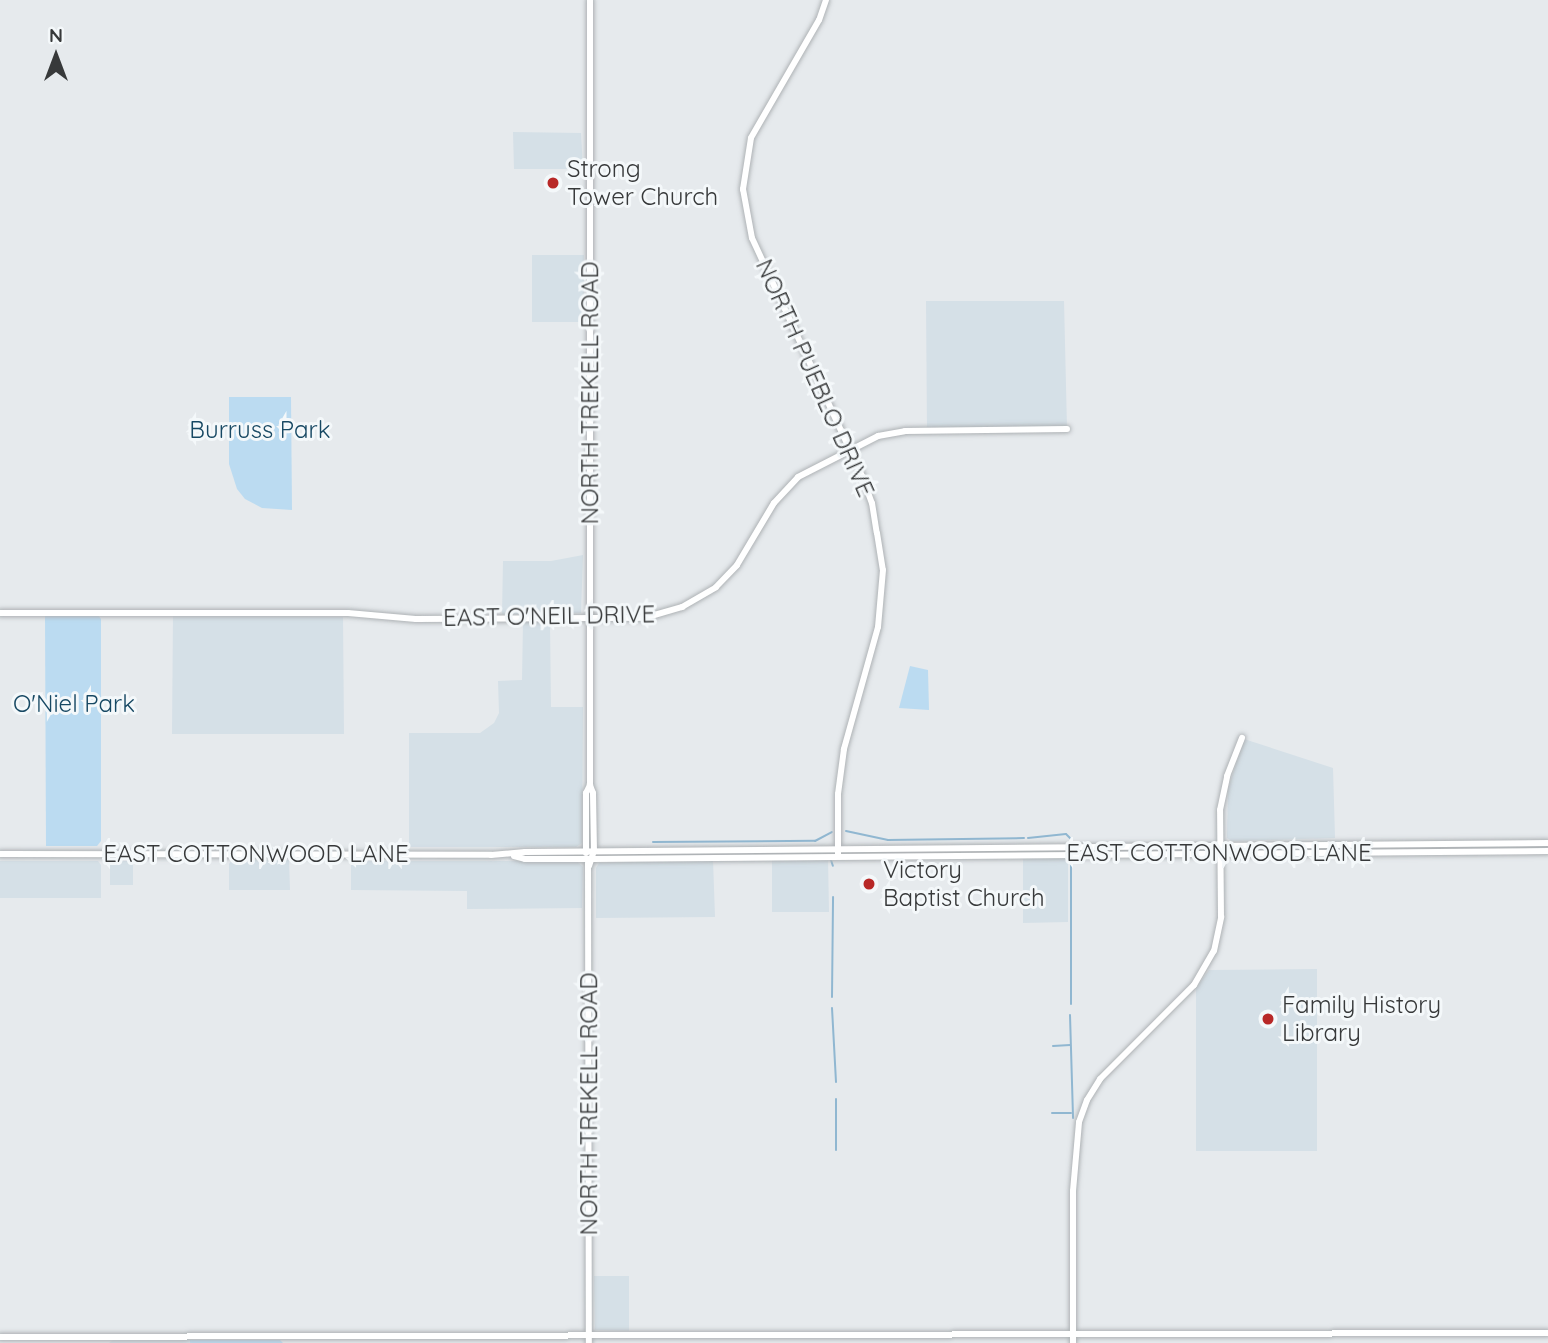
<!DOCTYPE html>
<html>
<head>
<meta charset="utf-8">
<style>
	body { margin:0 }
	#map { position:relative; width:1548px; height:1343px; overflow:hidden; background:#e6eaed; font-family:Quicksand,sans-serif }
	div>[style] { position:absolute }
	.built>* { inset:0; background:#d5e0e7 }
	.green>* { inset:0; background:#bbdbf1 }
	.stream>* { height:2px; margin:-1px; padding:0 1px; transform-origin:1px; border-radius:1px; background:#90b7d1 }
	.roads { filter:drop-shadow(0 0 2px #aeb2b5) drop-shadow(0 0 2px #aeb2b5) }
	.tertiary>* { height:6px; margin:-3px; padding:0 3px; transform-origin:3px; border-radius:3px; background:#fff }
	.secondary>* { height:6px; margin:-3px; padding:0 3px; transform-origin:3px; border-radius:3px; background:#fff }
	.dots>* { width:19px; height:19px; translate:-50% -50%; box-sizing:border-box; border:4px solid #f4f8fa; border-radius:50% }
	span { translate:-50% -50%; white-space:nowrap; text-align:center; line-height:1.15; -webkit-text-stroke:6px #f4f8fa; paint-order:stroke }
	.poi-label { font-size:24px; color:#37393a }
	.left { translate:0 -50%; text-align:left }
	.street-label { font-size:24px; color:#37393a }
	.park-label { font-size:24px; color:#174863 }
	.north { position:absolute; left:21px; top:21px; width:70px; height:70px; -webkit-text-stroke:5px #f4f8fa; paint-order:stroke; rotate:0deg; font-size:19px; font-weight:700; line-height:28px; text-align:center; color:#37393a }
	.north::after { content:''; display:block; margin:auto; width:24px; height:32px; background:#37393a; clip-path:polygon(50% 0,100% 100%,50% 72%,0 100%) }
</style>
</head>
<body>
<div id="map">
	<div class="built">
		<i style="clip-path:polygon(513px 132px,581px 133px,583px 169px,514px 169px)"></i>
		<i style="clip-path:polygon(532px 255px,584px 255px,584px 322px,532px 322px)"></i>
		<i style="clip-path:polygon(926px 301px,1064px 301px,1067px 429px,927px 431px)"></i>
		<i style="clip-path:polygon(583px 555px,581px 613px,502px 614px,503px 561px,551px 561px)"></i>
		<i style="clip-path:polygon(173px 615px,343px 617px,344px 734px,172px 734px)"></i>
		<i style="clip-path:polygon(523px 622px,550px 622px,551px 707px,583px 707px,582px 843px,576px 847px,409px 847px,409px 733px,480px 733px,494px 723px,499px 713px,498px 681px,522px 680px)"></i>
		<i style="clip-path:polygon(1244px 739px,1333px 768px,1335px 838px,1232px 841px,1227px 838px,1228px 789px)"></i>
		<i style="clip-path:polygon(1068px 856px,1068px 922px,1023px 923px,1023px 857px)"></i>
		<i style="clip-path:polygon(772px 859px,828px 859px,829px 912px,772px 912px)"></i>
		<i style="clip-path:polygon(232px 860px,289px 860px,290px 890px,229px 890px,229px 864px)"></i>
		<i style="clip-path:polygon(683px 860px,713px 860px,715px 917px,596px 918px,596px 868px,599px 863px)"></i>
		<i style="clip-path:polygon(0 861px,98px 861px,101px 865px,101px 898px,0 898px)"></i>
		<i style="clip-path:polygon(115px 861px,133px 861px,133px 885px,110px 885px,110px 865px)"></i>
		<i style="clip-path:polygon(355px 861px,576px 861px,583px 867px,582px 908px,467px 909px,467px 891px,351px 890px,351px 865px)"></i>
		<i style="clip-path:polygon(1317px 969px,1317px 1151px,1196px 1151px,1196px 988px,1209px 970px)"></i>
		<i style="clip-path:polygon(594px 1276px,629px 1276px,629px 1331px,595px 1330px)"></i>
		<i style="clip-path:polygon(113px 1340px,190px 1340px,190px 1343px,109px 1343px)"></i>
	</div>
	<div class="green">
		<i style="clip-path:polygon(229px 397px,291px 397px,292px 510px,262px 508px,245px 499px,237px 489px,229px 464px)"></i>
		<i style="clip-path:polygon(45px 615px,98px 615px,101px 619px,101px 841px,97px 846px,46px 846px)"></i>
		<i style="clip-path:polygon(910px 666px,928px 670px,929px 710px,899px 708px)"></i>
		<i style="clip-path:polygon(190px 1340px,280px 1340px,283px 1343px,190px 1343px)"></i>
	</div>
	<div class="stream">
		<i style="left:846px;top:831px;width:43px;rotate:12.1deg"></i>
		<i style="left:888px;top:840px;width:136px;rotate:-0.8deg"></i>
		<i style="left:1028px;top:838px;width:38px;rotate:-6deg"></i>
		<i style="left:1066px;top:834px;width:7px;rotate:45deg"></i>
		<i style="left:653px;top:842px;width:162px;rotate:-0.4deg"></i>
		<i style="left:815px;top:841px;width:19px;rotate:-28deg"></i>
		<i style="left:831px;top:860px;width:6px;rotate:72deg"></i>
		<i style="left:832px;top:997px;width:100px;rotate:-89.4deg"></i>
		<i style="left:1071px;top:1004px;width:146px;rotate:-90deg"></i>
		<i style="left:832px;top:1008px;width:74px;rotate:86.9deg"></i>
		<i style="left:1070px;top:1015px;width:103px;rotate:88.3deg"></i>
		<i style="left:1053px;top:1046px;width:17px;rotate:-3deg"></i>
		<i style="left:836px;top:1099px;width:51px;rotate:90deg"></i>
		<i style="left:1052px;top:1113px;width:19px"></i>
	</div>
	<div class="roads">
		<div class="tertiary">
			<i style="left:826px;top:0;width:21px;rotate:109deg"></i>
			<i style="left:819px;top:20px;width:136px;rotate:120deg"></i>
			<i style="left:751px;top:138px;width:52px;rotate:98.9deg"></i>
			<i style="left:743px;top:189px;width:50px;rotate:79.6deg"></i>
			<i style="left:752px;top:238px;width:262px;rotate:65.2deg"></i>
			<i style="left:862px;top:476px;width:29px;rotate:70deg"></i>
			<i style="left:872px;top:503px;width:30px;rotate:81deg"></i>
			<i style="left:877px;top:533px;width:37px;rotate:81deg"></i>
			<i style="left:883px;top:570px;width:57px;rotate:95deg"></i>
			<i style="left:878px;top:627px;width:127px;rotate:105.6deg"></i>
			<i style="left:844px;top:749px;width:45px;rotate:97.6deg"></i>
			<i style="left:838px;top:794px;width:62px;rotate:90deg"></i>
			<i style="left:0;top:613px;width:348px"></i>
			<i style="left:348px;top:613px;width:68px;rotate:5deg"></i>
			<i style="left:416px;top:619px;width:228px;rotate:-0.3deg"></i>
			<i style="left:644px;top:618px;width:40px;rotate:-16deg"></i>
			<i style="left:682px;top:607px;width:39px;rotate:-30deg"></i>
			<i style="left:716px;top:587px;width:30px;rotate:-46deg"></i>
			<i style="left:737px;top:565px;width:72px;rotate:-59.2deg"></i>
			<i style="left:774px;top:503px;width:35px;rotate:-47deg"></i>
			<i style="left:798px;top:477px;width:90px;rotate:-27.1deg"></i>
			<i style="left:878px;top:436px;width:27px;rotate:-10deg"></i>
			<i style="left:905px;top:431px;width:162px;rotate:-0.7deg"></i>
			<i style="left:0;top:1337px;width:1548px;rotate:-0.15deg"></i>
			<i style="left:1073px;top:1343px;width:152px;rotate:-90deg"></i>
			<i style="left:1073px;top:1191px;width:69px;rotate:-85deg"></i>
			<i style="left:1079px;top:1122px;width:23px;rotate:-70deg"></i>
			<i style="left:1087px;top:1100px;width:25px;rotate:-58deg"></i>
			<i style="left:1100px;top:1079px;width:133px;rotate:-45deg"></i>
			<i style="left:1194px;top:985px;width:39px;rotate:-60deg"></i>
			<i style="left:1214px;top:951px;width:35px;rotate:-78deg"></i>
			<i style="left:1221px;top:917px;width:107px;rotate:-90.5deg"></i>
			<i style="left:1220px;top:810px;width:35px;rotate:-78deg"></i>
			<i style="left:1227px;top:776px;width:41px;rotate:-68.5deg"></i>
		</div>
		<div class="secondary">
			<i style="left:586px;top:853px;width:60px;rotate:-90deg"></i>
			<i style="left:586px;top:793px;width:9px;rotate:-63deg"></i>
			<i style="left:0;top:854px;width:491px;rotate:0.1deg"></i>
			<i style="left:491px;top:855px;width:34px;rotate:-5deg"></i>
			<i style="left:525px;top:852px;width:1023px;rotate:-0.5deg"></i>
			<i style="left:514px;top:856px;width:11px;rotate:15deg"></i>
			<i style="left:525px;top:859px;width:68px"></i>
			<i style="left:593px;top:859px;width:955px;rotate:-0.48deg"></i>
			<i style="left:588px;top:863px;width:480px;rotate:89.9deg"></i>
			<i style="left:589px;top:866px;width:16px;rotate:-72deg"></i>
			<i style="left:594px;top:851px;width:58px;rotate:-91deg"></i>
			<i style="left:593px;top:793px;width:9px;rotate:-111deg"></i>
			<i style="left:590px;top:785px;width:785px;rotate:-90deg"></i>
		</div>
	</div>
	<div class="dots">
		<i style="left:553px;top:183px;background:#b82827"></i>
		<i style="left:869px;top:884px;background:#b82827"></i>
		<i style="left:1268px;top:1019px;background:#b82827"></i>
	</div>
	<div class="poi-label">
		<span class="left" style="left:567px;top:183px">Strong<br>Tower Church</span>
		<span class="left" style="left:883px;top:884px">Victory<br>Baptist Church</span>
		<span class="left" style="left:1282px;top:1019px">Family History<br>Library</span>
	</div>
	<div class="street-label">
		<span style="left:815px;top:378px;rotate:66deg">NORTH PUEBLO DRIVE</span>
		<span style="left:590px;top:393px;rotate:-90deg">NORTH TREKELL ROAD</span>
		<span style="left:549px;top:616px;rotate:-1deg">EAST O'NEIL DRIVE</span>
		<span style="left:1219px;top:853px">EAST COTTONWOOD LANE</span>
		<span style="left:256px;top:854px">EAST COTTONWOOD LANE</span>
		<span style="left:589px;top:1104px;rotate:-90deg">NORTH TREKELL ROAD</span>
	</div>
	<div class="park-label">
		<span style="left:260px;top:430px">Burruss Park</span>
		<span style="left:74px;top:704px">O'Niel Park</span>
	</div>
	<div class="north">N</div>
</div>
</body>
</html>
